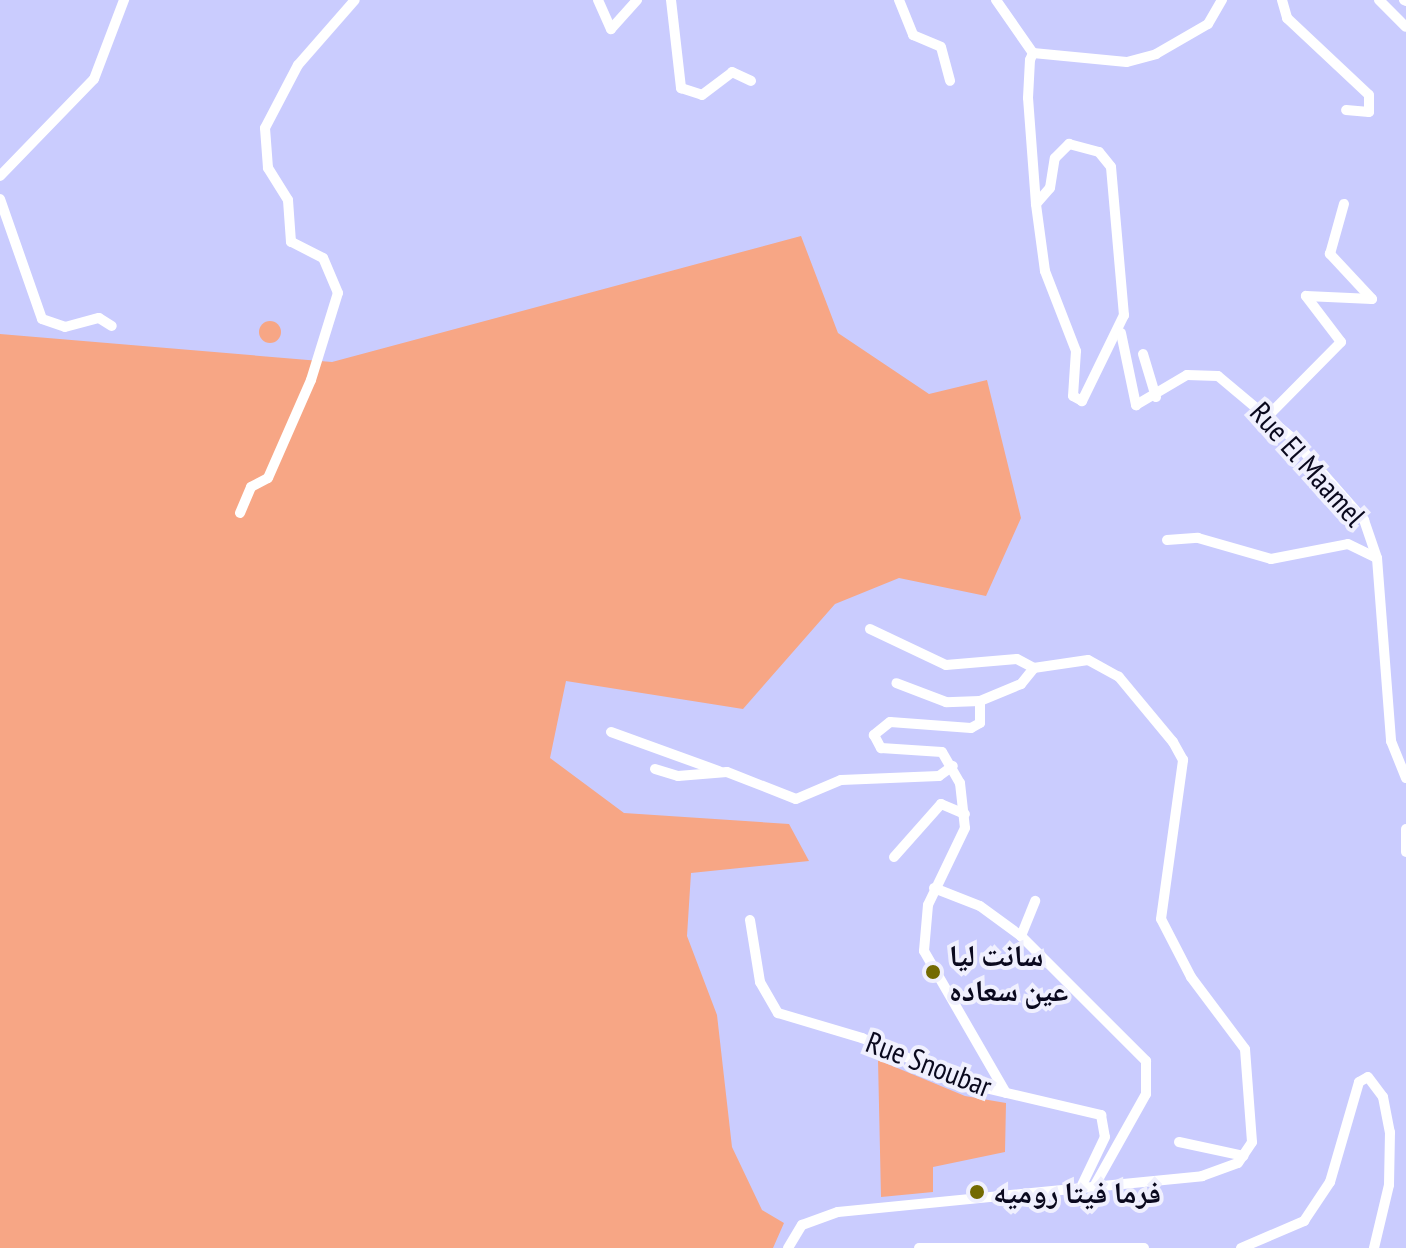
<!DOCTYPE html>
<html>
<head>
<meta charset="utf-8">
<style>
	body { margin:0 }
	#map { position:relative; width:1406px; height:1248px; overflow:hidden; background:#caccfe; font-family:"PT Sans Narrow","Noto Naskh Arabic",sans-serif }
	div>[style] { position:absolute }
	.green>* { inset:0; background:#f7a685 }
	.round { border-radius:50% }
	.minor>* { height:10px; margin:-5px; padding:0 5px; transform-origin:5px; border-radius:5px; background:#fff }
	.dots>* { width:22px; height:22px; translate:-50% -50%; box-sizing:border-box; border:4px solid #f0f0fe; border-radius:50% }
	span { translate:-50% -50%; white-space:nowrap; text-align:center; line-height:1.15; -webkit-text-stroke:8px #f0f0fe; paint-order:stroke }
	.street-label { font-size:30px; color:#0a091e }
	.poi-label { font-size:30px; color:#0a091e; font-weight:700 }
	.left { translate:0 -50%; text-align:left }
</style>
</head>
<body>
<div id="map">
	<div class="green">
		<i style="clip-path:polygon(801px 236px,838px 333px,929px 394px,987px 380px,1021px 518px,986px 596px,899px 578px,835px 604px,743px 709px,566px 681px,550px 758px,624px 813px,789px 824px,809px 861px,691px 873px,687px 936px,717px 1015px,732px 1147px,762px 1210px,784px 1223px,773px 1248px,0 1248px,0 334px,332px 362px)"></i>
		<i class="round" style="left:259px;top:321px;width:22px;height:22px"></i>
		<i style="clip-path:polygon(878px 1060px,965px 1096px,1006px 1103px,1005px 1152px,933px 1167px,933px 1192px,881px 1197px)"></i>
	</div>
	<div class="minor">
		<i style="left:598px;top:0;width:32px;rotate:66deg"></i>
		<i style="left:611px;top:29px;width:39px;rotate:-48deg"></i>
		<i style="left:671px;top:0;width:89px;rotate:83.5deg"></i>
		<i style="left:681px;top:88px;width:22px;rotate:18deg"></i>
		<i style="left:702px;top:95px;width:38px;rotate:-37deg"></i>
		<i style="left:732px;top:72px;width:21px;rotate:25deg"></i>
		<i style="left:899px;top:0;width:38px;rotate:68deg"></i>
		<i style="left:913px;top:35px;width:30px;rotate:23deg"></i>
		<i style="left:941px;top:47px;width:35px;rotate:75deg"></i>
		<i style="left:996px;top:0;width:65px;rotate:55.1deg"></i>
		<i style="left:1282px;top:0;width:19px;rotate:74deg"></i>
		<i style="left:1287px;top:18px;width:112px;rotate:43.2deg"></i>
		<i style="left:1369px;top:95px;width:17px;rotate:90deg"></i>
		<i style="left:1369px;top:112px;width:23px;rotate:-175deg"></i>
		<i style="left:1379px;top:0;width:38px;rotate:45deg"></i>
		<i style="left:1404px;top:0;width:2px;rotate:27deg"></i>
		<i style="left:0;top:176px;width:135px;rotate:-45.9deg"></i>
		<i style="left:94px;top:79px;width:85px;rotate:-69.2deg"></i>
		<i style="left:0;top:199px;width:127px;rotate:70.7deg"></i>
		<i style="left:42px;top:319px;width:24px;rotate:19deg"></i>
		<i style="left:65px;top:327px;width:35px;rotate:-15deg"></i>
		<i style="left:99px;top:318px;width:15px;rotate:32deg"></i>
		<i style="left:1036px;top:204px;width:21px;rotate:-49deg"></i>
		<i style="left:1050px;top:188px;width:30px;rotate:-81deg"></i>
		<i style="left:1055px;top:158px;width:20px;rotate:-45deg"></i>
		<i style="left:1069px;top:144px;width:31px;rotate:15deg"></i>
		<i style="left:1099px;top:152px;width:19px;rotate:51deg"></i>
		<i style="left:1111px;top:167px;width:149px;rotate:85deg"></i>
		<i style="left:1124px;top:315px;width:96px;rotate:116deg"></i>
		<i style="left:1082px;top:401px;width:10px;rotate:-151deg"></i>
		<i style="left:1073px;top:396px;width:45px;rotate:-86.2deg"></i>
		<i style="left:1076px;top:351px;width:86px;rotate:-111.2deg"></i>
		<i style="left:1045px;top:271px;width:68px;rotate:-97.7deg"></i>
		<i style="left:1036px;top:204px;width:106px;rotate:-94.3deg"></i>
		<i style="left:1028px;top:98px;width:38px;rotate:-87deg"></i>
		<i style="left:1030px;top:60px;width:8px;rotate:-67deg"></i>
		<i style="left:1033px;top:53px;width:94px;rotate:5.5deg"></i>
		<i style="left:1127px;top:62px;width:30px;rotate:-15deg"></i>
		<i style="left:1156px;top:54px;width:60px;rotate:-30deg"></i>
		<i style="left:1208px;top:24px;width:28px;rotate:-60deg"></i>
		<i style="left:1121px;top:333px;width:74px;rotate:78.2deg"></i>
		<i style="left:1136px;top:405px;width:59px;rotate:-30.5deg"></i>
		<i style="left:1187px;top:375px;width:31px;rotate:2deg"></i>
		<i style="left:1218px;top:376px;width:95px;rotate:39.9deg"></i>
		<i style="left:1291px;top:437px;width:111px;rotate:48.7deg"></i>
		<i style="left:1364px;top:520px;width:40px;rotate:71.1deg"></i>
		<i style="left:1377px;top:558px;width:184px;rotate:85.6deg"></i>
		<i style="left:1391px;top:741px;width:40px;rotate:68deg"></i>
		<i style="left:1143px;top:354px;width:45px;rotate:73.2deg"></i>
		<i style="left:1268px;top:416px;width:104px;rotate:-45.4deg"></i>
		<i style="left:1341px;top:342px;width:58px;rotate:-127.3deg"></i>
		<i style="left:1306px;top:296px;width:66px;rotate:2.6deg"></i>
		<i style="left:1372px;top:299px;width:62px;rotate:-133deg"></i>
		<i style="left:1330px;top:254px;width:52px;rotate:-74.4deg"></i>
		<i style="left:240px;top:513px;width:28px;rotate:-67deg"></i>
		<i style="left:251px;top:487px;width:19px;rotate:-28deg"></i>
		<i style="left:268px;top:478px;width:107px;rotate:-66.3deg"></i>
		<i style="left:311px;top:380px;width:91px;rotate:-72.8deg"></i>
		<i style="left:338px;top:293px;width:38px;rotate:-113deg"></i>
		<i style="left:323px;top:258px;width:36px;rotate:-153deg"></i>
		<i style="left:291px;top:242px;width:42px;rotate:-94.1deg"></i>
		<i style="left:288px;top:200px;width:38px;rotate:-122deg"></i>
		<i style="left:268px;top:168px;width:40px;rotate:-94.3deg"></i>
		<i style="left:265px;top:128px;width:71px;rotate:-62.4deg"></i>
		<i style="left:298px;top:65px;width:86px;rotate:-48.8deg"></i>
		<i style="left:1167px;top:540px;width:31px;rotate:-4deg"></i>
		<i style="left:1198px;top:538px;width:76px;rotate:16deg"></i>
		<i style="left:1271px;top:559px;width:78px;rotate:-11deg"></i>
		<i style="left:1348px;top:544px;width:32px;rotate:26deg"></i>
		<i style="left:870px;top:629px;width:84px;rotate:25.3deg"></i>
		<i style="left:946px;top:665px;width:71px;rotate:-4.8deg"></i>
		<i style="left:1017px;top:659px;width:19px;rotate:28deg"></i>
		<i style="left:980px;top:701px;width:22px;rotate:90deg"></i>
		<i style="left:980px;top:723px;width:10px;rotate:151deg"></i>
		<i style="left:971px;top:728px;width:81px;rotate:-175.8deg"></i>
		<i style="left:890px;top:722px;width:21px;rotate:141deg"></i>
		<i style="left:874px;top:735px;width:15px;rotate:62deg"></i>
		<i style="left:881px;top:748px;width:61px;rotate:3.8deg"></i>
		<i style="left:942px;top:752px;width:36px;rotate:60deg"></i>
		<i style="left:960px;top:783px;width:45px;rotate:83.7deg"></i>
		<i style="left:965px;top:828px;width:85px;rotate:115.7deg"></i>
		<i style="left:928px;top:905px;width:46px;rotate:95deg"></i>
		<i style="left:924px;top:951px;width:164px;rotate:60deg"></i>
		<i style="left:611px;top:732px;width:115px;rotate:19.9deg"></i>
		<i style="left:655px;top:769px;width:24px;rotate:17deg"></i>
		<i style="left:678px;top:776px;width:49px;rotate:-4.7deg"></i>
		<i style="left:727px;top:772px;width:74px;rotate:21.4deg"></i>
		<i style="left:796px;top:799px;width:49px;rotate:-22.9deg"></i>
		<i style="left:841px;top:780px;width:98px;rotate:-2.3deg"></i>
		<i style="left:939px;top:776px;width:17px;rotate:-36deg"></i>
		<i style="left:1406px;top:829px;width:23px;rotate:90deg"></i>
		<i style="left:894px;top:857px;width:71px;rotate:-48.4deg"></i>
		<i style="left:941px;top:804px;width:26px;rotate:23deg"></i>
		<i style="left:934px;top:888px;width:49px;rotate:21.4deg"></i>
		<i style="left:980px;top:906px;width:51px;rotate:36.2deg"></i>
		<i style="left:1021px;top:936px;width:177px;rotate:45deg"></i>
		<i style="left:1146px;top:1061px;width:33px;rotate:90deg"></i>
		<i style="left:1146px;top:1094px;width:104px;rotate:119.3deg"></i>
		<i style="left:750px;top:920px;width:63px;rotate:80.8deg"></i>
		<i style="left:760px;top:982px;width:36px;rotate:60deg"></i>
		<i style="left:778px;top:1013px;width:88px;rotate:16.6deg"></i>
		<i style="left:862px;top:1038px;width:116px;rotate:23.5deg"></i>
		<i style="left:968px;top:1084px;width:137px;rotate:13.1deg"></i>
		<i style="left:1101px;top:1115px;width:22px;rotate:80deg"></i>
		<i style="left:1105px;top:1137px;width:53px;rotate:115.6deg"></i>
		<i style="left:1021px;top:936px;width:38px;rotate:-68deg"></i>
		<i style="left:1179px;top:1142px;width:66px;rotate:12.2deg"></i>
		<i style="left:788px;top:1248px;width:27px;rotate:-59deg"></i>
		<i style="left:802px;top:1225px;width:38px;rotate:-20deg"></i>
		<i style="left:838px;top:1212px;width:366px;rotate:-5.6deg"></i>
		<i style="left:1202px;top:1176px;width:38px;rotate:-20deg"></i>
		<i style="left:1238px;top:1163px;width:25px;rotate:-56deg"></i>
		<i style="left:1252px;top:1142px;width:93px;rotate:-94.3deg"></i>
		<i style="left:1245px;top:1049px;width:90px;rotate:-126.9deg"></i>
		<i style="left:1191px;top:977px;width:65px;rotate:-117.3deg"></i>
		<i style="left:1161px;top:919px;width:161px;rotate:-82.1deg"></i>
		<i style="left:1183px;top:760px;width:21px;rotate:-119deg"></i>
		<i style="left:1173px;top:742px;width:85px;rotate:-129.7deg"></i>
		<i style="left:1119px;top:677px;width:35px;rotate:-151deg"></i>
		<i style="left:1088px;top:660px;width:55px;rotate:171.6deg"></i>
		<i style="left:1034px;top:668px;width:21px;rotate:129deg"></i>
		<i style="left:1021px;top:684px;width:44px;rotate:157.5deg"></i>
		<i style="left:980px;top:701px;width:34px;rotate:178deg"></i>
		<i style="left:946px;top:702px;width:53px;rotate:-159.2deg"></i>
		<i style="left:919px;top:1248px;width:225px"></i>
		<i style="left:1241px;top:1248px;width:69px;rotate:-23.2deg"></i>
		<i style="left:1304px;top:1221px;width:47px;rotate:-56.3deg"></i>
		<i style="left:1330px;top:1182px;width:104px;rotate:-73.8deg"></i>
		<i style="left:1359px;top:1082px;width:10px;rotate:-29deg"></i>
		<i style="left:1368px;top:1077px;width:25px;rotate:53deg"></i>
		<i style="left:1383px;top:1097px;width:36px;rotate:79deg"></i>
		<i style="left:1390px;top:1132px;width:53px;rotate:91.1deg"></i>
		<i style="left:1389px;top:1185px;width:65px;rotate:103.4deg"></i>
	</div>
	<div class="dots">
		<i style="left:933px;top:972px;background:#736a02"></i>
		<i style="left:977px;top:1192px;background:#736a02"></i>
	</div>
	<div class="street-label">
		<span style="left:1308px;top:464px;rotate:48deg">Rue El Maamel</span>
		<span style="left:929px;top:1064px;rotate:21deg">Rue Snoubar</span>
	</div>
	<div class="poi-label">
		<span class="left" style="left:949px;top:972px">سانت ليا<br>عين سعاده</span>
		<span class="left" style="left:993px;top:1192px">فرما فيتا روميه</span>
	</div>
</div>
</body>
</html>
